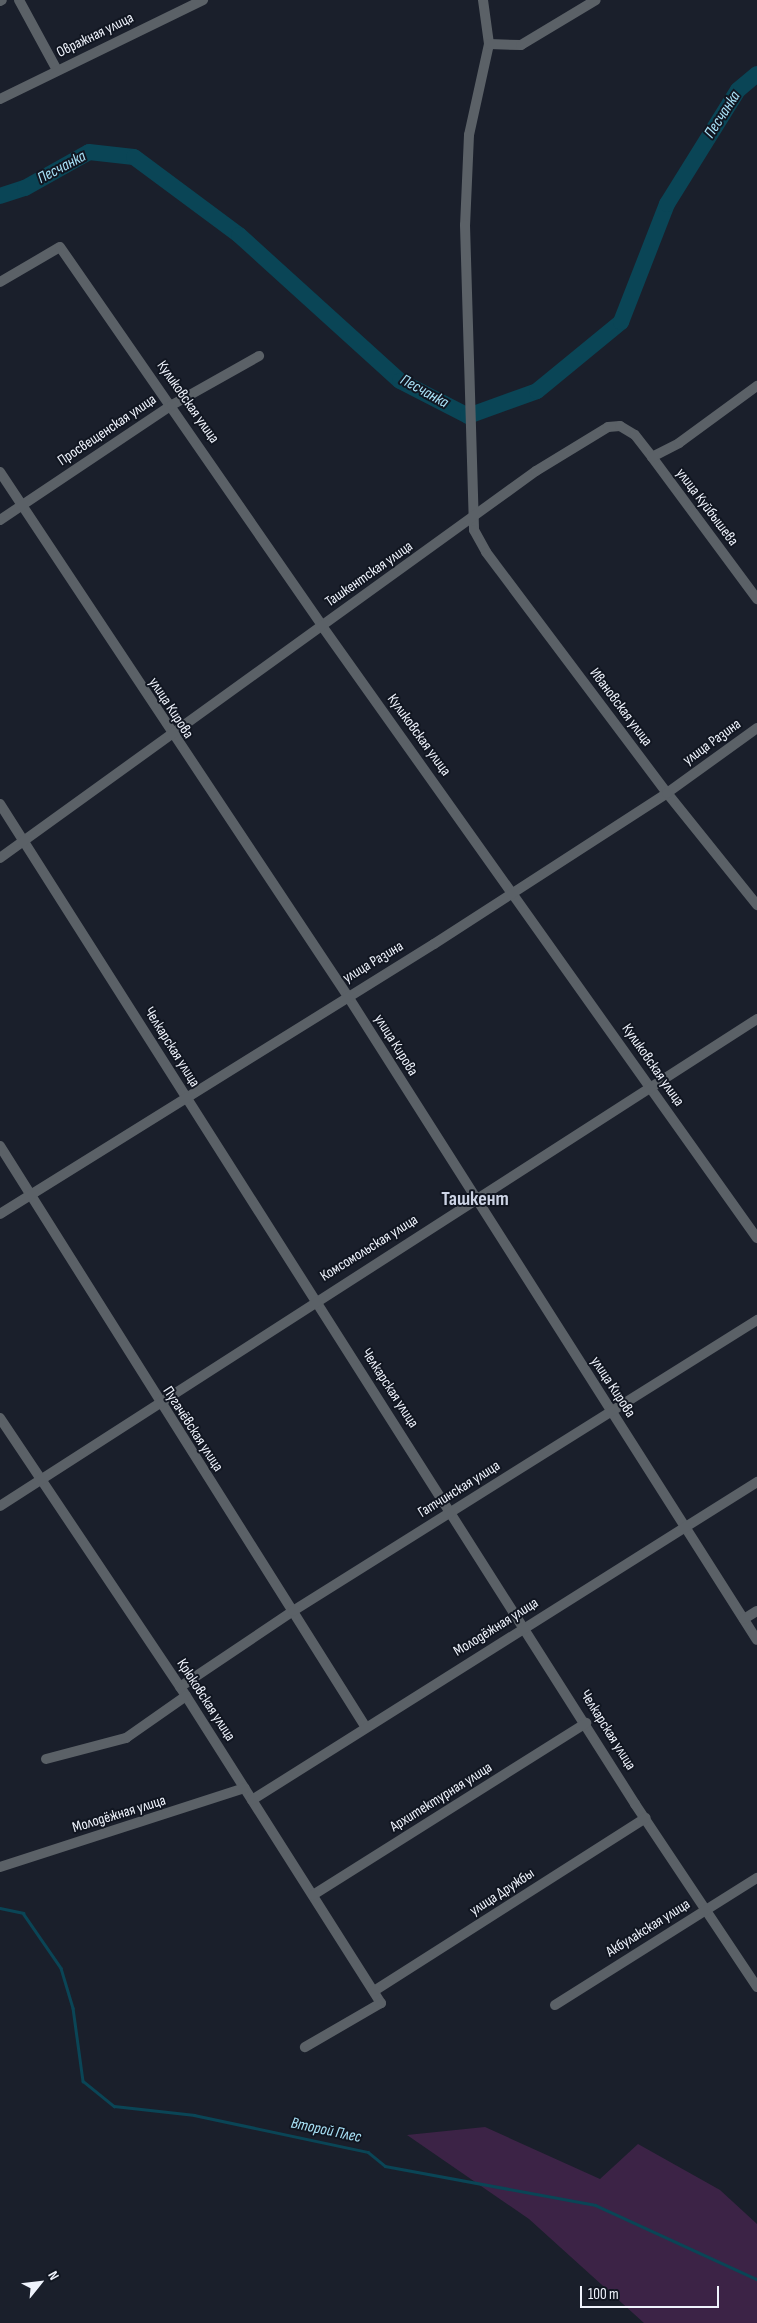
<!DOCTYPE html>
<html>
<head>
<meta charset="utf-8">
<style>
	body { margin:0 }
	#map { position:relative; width:757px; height:2323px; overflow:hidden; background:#1a1f2b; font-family:"Sofia Sans Condensed",sans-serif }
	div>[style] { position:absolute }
	.green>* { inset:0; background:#3c2346 }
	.stream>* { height:2.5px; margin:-1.25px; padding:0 1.25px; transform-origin:1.25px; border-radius:1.25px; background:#0a4556 }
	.river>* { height:16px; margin:-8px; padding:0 8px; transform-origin:8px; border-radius:8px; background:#0a4556 }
	.minor>* { height:10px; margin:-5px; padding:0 5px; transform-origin:5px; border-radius:5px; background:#5b6167 }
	span { translate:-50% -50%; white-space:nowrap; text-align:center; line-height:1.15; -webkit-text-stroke:4px #111621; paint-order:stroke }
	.street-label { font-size:15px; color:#eff3fc }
	.water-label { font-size:16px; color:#a9e2f7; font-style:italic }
	.district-label { font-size:20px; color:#cdd4e5; font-weight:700 }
	.north { position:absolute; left:15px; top:2258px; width:50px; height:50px; -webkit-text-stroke:4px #111621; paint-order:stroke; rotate:61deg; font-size:14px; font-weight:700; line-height:20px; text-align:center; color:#eff3fc }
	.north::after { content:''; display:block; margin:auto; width:18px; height:22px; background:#eff3fc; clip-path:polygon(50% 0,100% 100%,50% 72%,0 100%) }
	.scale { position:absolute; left:580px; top:2286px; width:139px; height:22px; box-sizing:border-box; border:2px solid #eff3fc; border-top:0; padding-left:6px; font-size:15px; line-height:18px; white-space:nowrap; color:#eff3fc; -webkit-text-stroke:4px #111621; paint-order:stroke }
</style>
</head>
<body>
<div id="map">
	<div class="green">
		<i style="clip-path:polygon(485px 2127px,600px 2179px,638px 2144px,720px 2190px,757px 2224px,757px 2323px,644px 2323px,529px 2219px,407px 2135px)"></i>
	</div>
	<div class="stream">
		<i style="left:0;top:1908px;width:24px;rotate:12deg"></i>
		<i style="left:23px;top:1913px;width:67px;rotate:55.4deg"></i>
		<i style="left:61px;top:1968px;width:42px;rotate:73.3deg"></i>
		<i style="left:73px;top:2008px;width:74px;rotate:82.2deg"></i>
		<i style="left:83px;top:2081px;width:40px;rotate:39deg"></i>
		<i style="left:114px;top:2106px;width:81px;rotate:6.4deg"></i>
		<i style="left:194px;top:2115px;width:178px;rotate:12deg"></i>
		<i style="left:368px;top:2152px;width:22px;rotate:39deg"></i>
		<i style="left:385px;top:2166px;width:214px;rotate:10.5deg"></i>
		<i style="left:595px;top:2205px;width:178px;rotate:24.6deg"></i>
	</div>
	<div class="river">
		<i style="left:0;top:196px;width:26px;rotate:-18deg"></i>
		<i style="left:25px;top:188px;width:73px;rotate:-29.4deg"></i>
		<i style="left:89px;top:152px;width:45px;rotate:6.3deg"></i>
		<i style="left:134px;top:157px;width:131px;rotate:36.6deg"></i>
		<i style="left:239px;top:235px;width:217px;rotate:42.2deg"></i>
		<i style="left:400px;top:381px;width:76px;rotate:27.2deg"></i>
		<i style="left:468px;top:416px;width:73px;rotate:-19.9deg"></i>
		<i style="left:537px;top:391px;width:109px;rotate:-39.4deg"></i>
		<i style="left:621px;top:322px;width:127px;rotate:-68.7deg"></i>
		<i style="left:667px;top:204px;width:134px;rotate:-58.1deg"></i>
		<i style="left:738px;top:90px;width:25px;rotate:-40deg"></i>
	</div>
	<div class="minor">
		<i style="left:19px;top:0;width:80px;rotate:61.5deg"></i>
		<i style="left:483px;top:0;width:44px;rotate:82.2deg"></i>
		<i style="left:489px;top:44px;width:93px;rotate:102.4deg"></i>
		<i style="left:469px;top:135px;width:90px;rotate:92.5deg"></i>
		<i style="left:465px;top:225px;width:305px;rotate:88.3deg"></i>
		<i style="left:474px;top:530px;width:25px;rotate:61deg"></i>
		<i style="left:486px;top:552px;width:301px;rotate:53.1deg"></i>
		<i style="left:667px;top:793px;width:144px;rotate:51.2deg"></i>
		<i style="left:0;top:1px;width:2px;rotate:-27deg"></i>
		<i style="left:489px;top:44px;width:32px;rotate:2deg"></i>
		<i style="left:521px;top:45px;width:87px;rotate:-31deg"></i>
		<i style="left:0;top:99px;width:226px;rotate:-26deg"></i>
		<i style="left:0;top:282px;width:69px;rotate:-30.3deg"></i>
		<i style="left:60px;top:247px;width:461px;rotate:55.3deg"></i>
		<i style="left:322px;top:626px;width:751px;rotate:54.6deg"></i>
		<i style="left:652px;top:457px;width:177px;rotate:53.5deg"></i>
		<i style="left:0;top:472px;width:628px;rotate:56.44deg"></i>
		<i style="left:347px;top:995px;width:764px;rotate:57.56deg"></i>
		<i style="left:0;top:520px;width:207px;rotate:-33.8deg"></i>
		<i style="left:172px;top:405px;width:100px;rotate:-29.4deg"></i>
		<i style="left:0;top:804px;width:1185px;rotate:57.58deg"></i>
		<i style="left:635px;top:1804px;width:220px;rotate:56.3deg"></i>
		<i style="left:0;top:858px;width:661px;rotate:-35.83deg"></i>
		<i style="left:536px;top:471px;width:84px;rotate:-31.4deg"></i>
		<i style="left:608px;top:427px;width:12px;rotate:-5deg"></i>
		<i style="left:620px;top:426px;width:17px;rotate:31deg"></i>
		<i style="left:635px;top:435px;width:28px;rotate:52deg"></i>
		<i style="left:652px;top:457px;width:30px;rotate:-27deg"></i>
		<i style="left:679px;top:443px;width:97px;rotate:-36.2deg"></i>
		<i style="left:0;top:1146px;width:685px;rotate:57.82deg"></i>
		<i style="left:0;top:1214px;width:511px;rotate:-31.89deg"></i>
		<i style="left:434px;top:944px;width:278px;rotate:-32.9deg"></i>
		<i style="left:667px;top:793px;width:111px;rotate:-35.8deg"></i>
		<i style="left:0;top:1418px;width:334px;rotate:56.2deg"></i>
		<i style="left:186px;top:1696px;width:364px;rotate:57.6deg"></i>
		<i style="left:381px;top:2003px;width:88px;rotate:149.9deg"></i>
		<i style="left:0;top:1506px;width:900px;rotate:-32.75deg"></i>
		<i style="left:744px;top:1619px;width:15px;rotate:-32deg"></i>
		<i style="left:180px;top:1687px;width:136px;rotate:-33.9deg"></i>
		<i style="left:293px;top:1611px;width:548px;rotate:-32.09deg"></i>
		<i style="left:46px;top:1759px;width:83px;rotate:-14.7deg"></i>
		<i style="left:126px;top:1738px;width:73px;rotate:-35deg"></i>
		<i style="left:252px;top:1800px;width:597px;rotate:-32.2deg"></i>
		<i style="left:0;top:1867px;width:257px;rotate:-17.9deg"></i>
		<i style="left:313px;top:1895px;width:323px;rotate:-32.2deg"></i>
		<i style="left:374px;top:1991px;width:322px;rotate:-32.5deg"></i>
		<i style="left:555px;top:2005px;width:239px;rotate:-32.2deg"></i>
	</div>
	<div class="street-label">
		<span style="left:95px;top:35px;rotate:-26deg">Овражная улица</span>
		<span style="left:188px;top:402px;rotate:55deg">Куликовская улица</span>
		<span style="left:107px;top:430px;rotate:-34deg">Просвещенская улица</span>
		<span style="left:707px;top:507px;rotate:53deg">улица Куйбышева</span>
		<span style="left:369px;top:574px;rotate:-35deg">Ташкентская улица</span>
		<span style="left:621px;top:707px;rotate:53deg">Ивановская улица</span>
		<span style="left:171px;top:708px;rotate:57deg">улица Кирова</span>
		<span style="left:419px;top:735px;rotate:54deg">Куликовская улица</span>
		<span style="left:712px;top:742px;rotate:-36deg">улица Разина</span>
		<span style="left:373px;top:962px;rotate:-31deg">улица Разина</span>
		<span style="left:396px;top:1045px;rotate:58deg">улица Кирова</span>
		<span style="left:172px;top:1047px;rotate:58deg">Челкарская улица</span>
		<span style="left:653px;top:1065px;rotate:55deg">Куликовская улица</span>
		<span style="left:369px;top:1248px;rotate:-32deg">Комсомольская улица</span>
		<span style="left:613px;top:1387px;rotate:57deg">улица Кирова</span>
		<span style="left:390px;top:1388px;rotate:57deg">Челкарская улица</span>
		<span style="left:193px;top:1429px;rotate:57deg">Пугачёвская улица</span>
		<span style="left:459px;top:1489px;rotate:-32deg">Гатчинская улица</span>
		<span style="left:496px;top:1627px;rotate:-32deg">Молодёжная улица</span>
		<span style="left:206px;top:1700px;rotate:57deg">Крюковская улица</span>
		<span style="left:608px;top:1730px;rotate:58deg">Челкарская улица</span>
		<span style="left:441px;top:1797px;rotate:-32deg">Архитектурная улица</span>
		<span style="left:119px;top:1814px;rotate:-17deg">Молодёжная улица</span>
		<span style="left:502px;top:1892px;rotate:-33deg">улица Дружбы</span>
		<span style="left:648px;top:1928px;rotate:-32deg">Акбулакская улица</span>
	</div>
	<div class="water-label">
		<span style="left:723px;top:115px;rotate:-57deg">Песчанка</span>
		<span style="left:62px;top:168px;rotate:-28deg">Песчанка</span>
		<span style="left:424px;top:392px;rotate:29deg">Песчанка</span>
		<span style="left:326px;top:2131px;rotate:12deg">Второй Плес</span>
	</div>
	<div class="district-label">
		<span style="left:475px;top:1199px">Ташкент</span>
	</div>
	<div class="north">N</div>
	<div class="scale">100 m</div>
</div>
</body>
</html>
